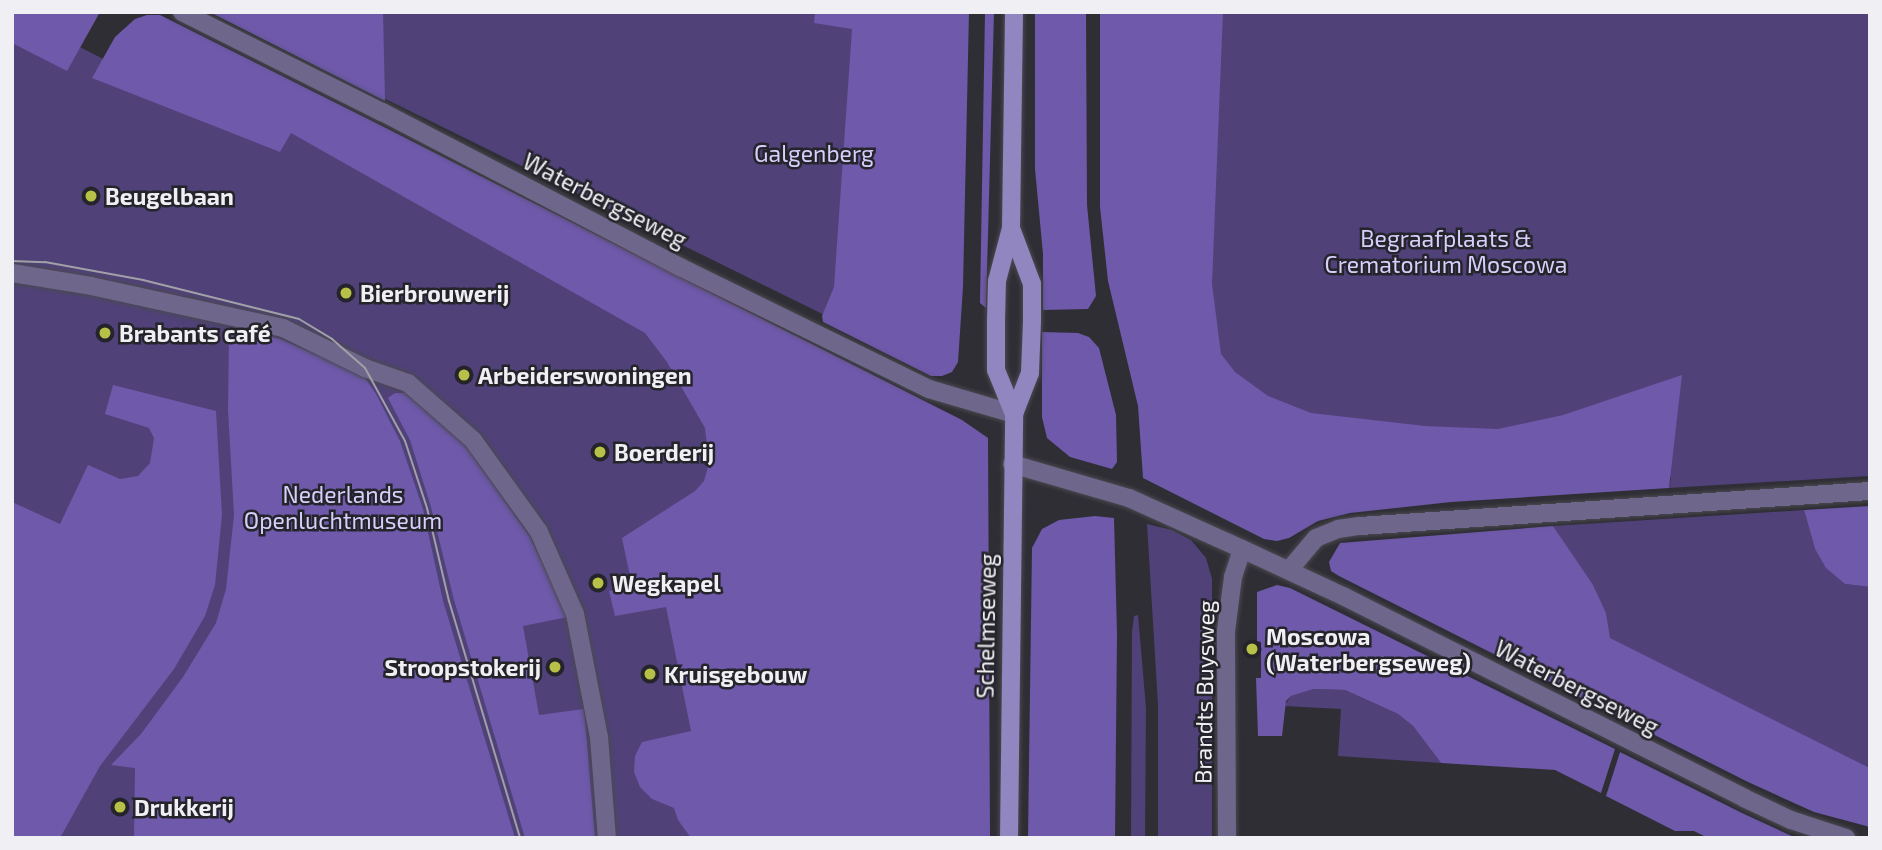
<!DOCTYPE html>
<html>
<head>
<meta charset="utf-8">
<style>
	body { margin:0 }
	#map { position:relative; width:1882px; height:850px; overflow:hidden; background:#2f2e35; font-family:"Exo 2",sans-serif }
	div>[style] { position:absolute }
	.green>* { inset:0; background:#504279 }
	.forest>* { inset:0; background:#6e59aa }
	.roads { filter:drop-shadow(0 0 2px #4a4950) drop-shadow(0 0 2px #4a4950) }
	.street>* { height:18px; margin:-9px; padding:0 9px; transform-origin:9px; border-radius:9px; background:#6e678b }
	.secondary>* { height:18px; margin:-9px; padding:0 9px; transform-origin:9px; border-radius:9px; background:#9186bf }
	.tram>* { height:2px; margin:-1px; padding:0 1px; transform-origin:1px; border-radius:1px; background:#a1a0a6 }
	.dots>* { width:19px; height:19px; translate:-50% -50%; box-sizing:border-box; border:4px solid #25242b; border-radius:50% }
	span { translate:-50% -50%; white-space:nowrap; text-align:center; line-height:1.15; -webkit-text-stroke:5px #25242b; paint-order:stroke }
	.park-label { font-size:23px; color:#d6cefb }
	.poi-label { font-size:23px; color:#f0eff4; font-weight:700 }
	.left { translate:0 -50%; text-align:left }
	.right { translate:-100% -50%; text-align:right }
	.street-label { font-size:23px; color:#f0eff4 }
	.frame { position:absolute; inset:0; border:14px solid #f0eff4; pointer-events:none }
</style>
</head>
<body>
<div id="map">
	<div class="green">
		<i style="clip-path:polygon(12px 12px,107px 61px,155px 41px,948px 446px,947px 838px,12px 838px)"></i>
		<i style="clip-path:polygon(209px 12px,957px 12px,922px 363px)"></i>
		<i style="clip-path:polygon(1191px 12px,1870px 12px,1870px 476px,1669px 488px,1671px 477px,1219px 468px)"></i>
		<i style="clip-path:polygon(1804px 510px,1815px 549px,1845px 584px,1870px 587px,1870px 768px,1609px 638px,1606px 613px,1553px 526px)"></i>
		<i style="clip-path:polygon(1147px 524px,1172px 530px,1191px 540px,1206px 558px,1212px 579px,1212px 838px,1158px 838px,1158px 705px)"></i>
		<i style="clip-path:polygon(1138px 615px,1146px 708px,1145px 838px,1131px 838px,1132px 632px,1134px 616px)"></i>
		<i style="clip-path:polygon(1314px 689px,1345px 690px,1398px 714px,1413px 726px,1441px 763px,1338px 756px,1341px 709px,1284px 706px,1291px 696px)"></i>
	</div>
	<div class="forest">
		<i style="clip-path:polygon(12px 12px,100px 12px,67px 71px,12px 43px)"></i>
		<i style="clip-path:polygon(210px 12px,383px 12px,385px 101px)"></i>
		<i style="clip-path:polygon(815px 12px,969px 12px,963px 287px,958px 362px,952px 372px,942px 376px,931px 376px,823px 322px,822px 316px,834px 287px,852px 29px,814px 23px)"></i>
		<i style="clip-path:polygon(985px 12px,994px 12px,986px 308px,980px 303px)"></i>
		<i style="clip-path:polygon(1035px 12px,1086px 12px,1087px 205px,1096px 296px,1088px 309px,1043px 310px,1043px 254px,1035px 169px)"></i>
		<i style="clip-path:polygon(1100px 12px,1223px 12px,1212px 284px,1221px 354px,1235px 372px,1268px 396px,1311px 413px,1425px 426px,1498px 429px,1563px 415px,1682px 375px,1669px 488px,1451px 502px,1350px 513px,1318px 521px,1289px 538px,1277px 541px,1264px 539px,1143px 478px,1138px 406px,1108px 281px,1100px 207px)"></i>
		<i style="clip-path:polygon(147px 15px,160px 15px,376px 123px,962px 420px,988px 438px,990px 838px,691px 838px,678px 820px,674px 808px,652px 799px,640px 787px,634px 772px,635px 756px,642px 742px,691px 731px,666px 607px,615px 616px,609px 591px,632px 586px,622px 538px,695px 491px,704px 481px,709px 463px,705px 428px,667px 362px,645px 333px,291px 133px,280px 152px,92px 78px,115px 37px,135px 19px)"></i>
		<i style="clip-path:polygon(229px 330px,246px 331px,280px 339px,363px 375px,376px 394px,400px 441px,423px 509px,443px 601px,515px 838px,134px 838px,135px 768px,111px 765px,141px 734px,183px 677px,216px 623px,226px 589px,234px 515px,228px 410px)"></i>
		<i style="clip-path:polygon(1042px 332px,1078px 333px,1089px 337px,1099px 348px,1116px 415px,1117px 462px,1112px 469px,1070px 457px,1047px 438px,1042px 417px)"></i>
		<i style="clip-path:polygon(113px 385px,216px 411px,222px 515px,215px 585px,205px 616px,174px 669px,100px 766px,60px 838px,12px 838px,12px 502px,60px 524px,88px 465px,120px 479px,138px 476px,150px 463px,154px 438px,149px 428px,105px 414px)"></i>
		<i style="clip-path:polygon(395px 393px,405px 393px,467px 447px,530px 537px,568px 617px,523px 626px,539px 715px,584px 709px,595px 838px,525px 838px,454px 600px,431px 507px,410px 440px,388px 398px)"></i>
		<i style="clip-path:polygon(1870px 506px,1870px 587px,1845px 584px,1826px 568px,1815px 549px,1804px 510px)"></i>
		<i style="clip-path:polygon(1095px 516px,1114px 518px,1117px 634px,1115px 838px,1028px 838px,1032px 548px,1042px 529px,1059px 520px)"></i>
		<i style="clip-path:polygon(1553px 526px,1593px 585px,1606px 613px,1610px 638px,1870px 768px,1870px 827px,1814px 812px,1748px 782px,1339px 576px,1331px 571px,1329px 562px,1340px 543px)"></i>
		<i style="clip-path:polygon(1277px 585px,1290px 588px,1615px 749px,1601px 793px,1555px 770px,1441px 763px,1413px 726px,1398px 714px,1345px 690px,1314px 689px,1291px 696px,1286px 701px,1282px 736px,1258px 736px,1256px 678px,1261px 678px,1261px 642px,1257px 641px,1257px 592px)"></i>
		<i style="clip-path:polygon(1620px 752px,1742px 813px,1796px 838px,1708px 838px,1694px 831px,1675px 831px,1606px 796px)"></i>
	</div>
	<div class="roads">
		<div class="street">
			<i style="left:182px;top:12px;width:224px;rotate:26.6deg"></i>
			<i style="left:382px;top:112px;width:336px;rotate:27.5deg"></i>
			<i style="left:680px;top:267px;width:277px;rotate:26.1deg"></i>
			<i style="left:929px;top:389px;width:89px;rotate:16.4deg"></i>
			<i style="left:12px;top:273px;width:80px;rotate:9.3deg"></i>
			<i style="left:91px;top:286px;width:197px;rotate:12.3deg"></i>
			<i style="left:283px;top:328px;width:91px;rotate:26deg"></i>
			<i style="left:365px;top:368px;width:46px;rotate:19.2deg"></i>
			<i style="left:408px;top:383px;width:86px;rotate:41.2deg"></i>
			<i style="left:473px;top:440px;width:113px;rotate:54.3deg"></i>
			<i style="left:539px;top:532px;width:90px;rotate:66.3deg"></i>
			<i style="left:575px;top:614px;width:125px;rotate:79deg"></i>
			<i style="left:599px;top:737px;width:101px;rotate:85.5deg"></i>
			<i style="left:1012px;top:464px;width:122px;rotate:16.2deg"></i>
			<i style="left:1129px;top:498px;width:124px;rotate:24.3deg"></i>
			<i style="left:1242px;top:549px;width:114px;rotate:25deg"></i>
			<i style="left:1345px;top:597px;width:447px;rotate:26.7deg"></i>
			<i style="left:1744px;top:798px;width:52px;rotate:25.1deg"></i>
			<i style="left:1791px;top:820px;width:58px;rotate:18.1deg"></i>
			<i style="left:1289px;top:570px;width:42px;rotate:-49.8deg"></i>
			<i style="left:1316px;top:538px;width:24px;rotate:-22deg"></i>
			<i style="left:1338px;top:529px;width:22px;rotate:-8deg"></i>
			<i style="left:1360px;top:526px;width:511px;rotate:-3.93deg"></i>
			<i style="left:1227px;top:838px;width:207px;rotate:-90.3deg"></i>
			<i style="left:1226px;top:631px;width:54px;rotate:-82.6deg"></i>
			<i style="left:1233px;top:577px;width:29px;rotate:-72deg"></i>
		</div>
		<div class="secondary">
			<i style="left:1014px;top:414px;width:48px;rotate:-112.2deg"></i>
			<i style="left:996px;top:370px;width:49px;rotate:-90deg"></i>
			<i style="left:996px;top:321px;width:40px;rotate:-88.6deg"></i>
			<i style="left:997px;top:281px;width:55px;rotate:-75.2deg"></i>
			<i style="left:1011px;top:228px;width:216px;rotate:-89.2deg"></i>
			<i style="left:1009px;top:838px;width:424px;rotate:-89.3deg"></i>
			<i style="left:1014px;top:414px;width:44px;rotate:-68.7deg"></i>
			<i style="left:1030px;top:373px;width:51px;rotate:-87.8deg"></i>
			<i style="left:1032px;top:322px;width:38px;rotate:-90deg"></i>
			<i style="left:1032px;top:284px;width:60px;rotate:-110.6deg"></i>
		</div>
	</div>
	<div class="tram">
		<i style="left:12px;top:261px;width:33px;rotate:2deg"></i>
		<i style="left:45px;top:262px;width:100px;rotate:10.4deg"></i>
		<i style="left:143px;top:280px;width:161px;rotate:14deg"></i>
		<i style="left:299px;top:319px;width:39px;rotate:31deg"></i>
		<i style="left:332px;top:339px;width:44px;rotate:41.3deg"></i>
		<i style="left:365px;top:368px;width:83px;rotate:61.3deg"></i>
		<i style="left:405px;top:441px;width:71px;rotate:71.8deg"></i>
		<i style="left:427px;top:508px;width:96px;rotate:76.7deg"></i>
		<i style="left:449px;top:601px;width:247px;rotate:73.3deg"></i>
	</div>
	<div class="dots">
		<i style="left:91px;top:196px;background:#b8c147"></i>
		<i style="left:346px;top:293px;background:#b8c147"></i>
		<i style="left:105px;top:333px;background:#b8c147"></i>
		<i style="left:464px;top:375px;background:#b8c147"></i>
		<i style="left:600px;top:452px;background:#b8c147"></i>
		<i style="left:598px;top:583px;background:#b8c147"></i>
		<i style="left:1252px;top:649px;background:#b8c147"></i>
		<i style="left:555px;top:667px;background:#b8c147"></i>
		<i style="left:650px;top:674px;background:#b8c147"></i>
		<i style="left:120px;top:807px;background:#b8c147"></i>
	</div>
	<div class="park-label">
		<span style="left:814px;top:153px">Galgenberg</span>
		<span style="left:1446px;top:251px">Begraafplaats &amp;<br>Crematorium Moscowa</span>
		<span style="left:343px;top:507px">Nederlands<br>Openluchtmuseum</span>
	</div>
	<div class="poi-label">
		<span class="left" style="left:105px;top:196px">Beugelbaan</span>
		<span class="left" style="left:360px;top:293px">Bierbrouwerij</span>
		<span class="left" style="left:119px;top:333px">Brabants café</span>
		<span class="left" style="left:478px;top:375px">Arbeiderswoningen</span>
		<span class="left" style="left:614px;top:452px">Boerderij</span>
		<span class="left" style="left:612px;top:583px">Wegkapel</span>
		<span class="left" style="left:1266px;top:649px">Moscowa<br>(Waterbergseweg)</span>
		<span class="right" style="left:541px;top:667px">Stroopstokerij</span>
		<span class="left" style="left:664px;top:674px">Kruisgebouw</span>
		<span class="left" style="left:134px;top:807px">Drukkerij</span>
	</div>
	<div class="street-label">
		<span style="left:605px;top:200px;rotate:27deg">Waterbergseweg</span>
		<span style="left:986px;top:626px;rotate:-89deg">Schelmseweg</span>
		<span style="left:1577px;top:687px;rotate:27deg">Waterbergseweg</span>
		<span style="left:1204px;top:692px;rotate:-89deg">Brandts Buysweg</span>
	</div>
	<div class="frame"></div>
</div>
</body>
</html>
